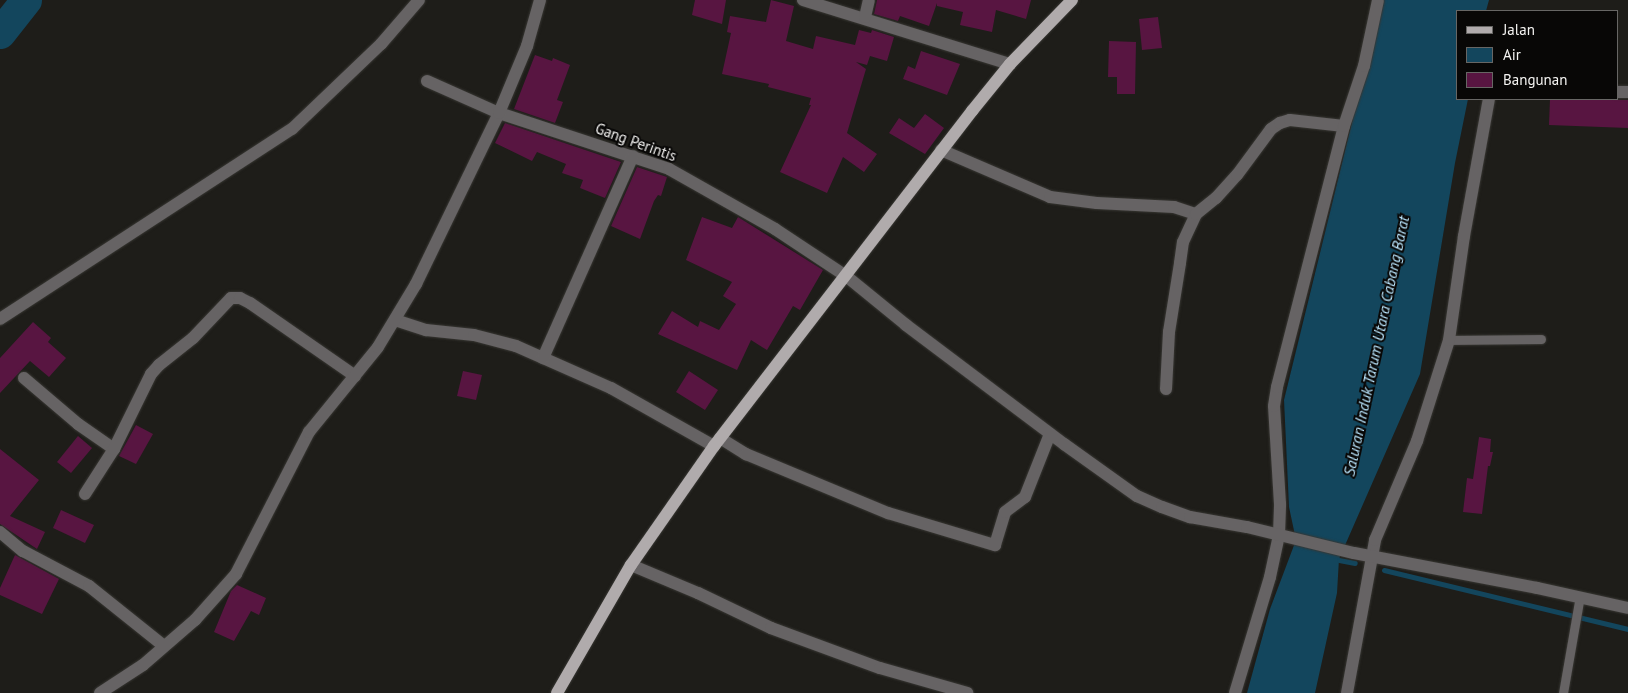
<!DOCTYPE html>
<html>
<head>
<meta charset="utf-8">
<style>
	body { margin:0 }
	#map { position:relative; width:1628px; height:693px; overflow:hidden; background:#1e1d19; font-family:"PT Sans",sans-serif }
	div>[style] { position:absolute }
	.water>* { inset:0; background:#13465d }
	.stream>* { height:5px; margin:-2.5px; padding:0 2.5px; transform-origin:2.5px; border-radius:2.5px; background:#13465d }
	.river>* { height:31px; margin:-15.5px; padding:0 15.5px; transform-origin:15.5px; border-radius:15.5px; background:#13465d }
	.building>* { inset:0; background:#581541 }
	.roads { filter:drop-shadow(0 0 1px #383733) drop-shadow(0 0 1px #383733) }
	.service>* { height:9px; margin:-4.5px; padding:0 4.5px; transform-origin:4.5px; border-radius:4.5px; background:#666364 }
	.minor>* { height:12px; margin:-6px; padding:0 6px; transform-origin:6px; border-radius:6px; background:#666364 }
	.tertiary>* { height:12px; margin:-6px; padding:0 6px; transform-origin:6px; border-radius:6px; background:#666364 }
	.primary>* { height:12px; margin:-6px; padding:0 6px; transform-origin:6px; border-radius:6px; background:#b0abac }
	span { translate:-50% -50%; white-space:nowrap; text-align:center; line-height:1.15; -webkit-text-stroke:4px #080706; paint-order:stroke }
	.street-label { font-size:15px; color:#f5f4f2 }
	.water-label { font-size:16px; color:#bae6fe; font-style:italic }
	.legend { position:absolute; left:1456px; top:10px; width:162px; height:90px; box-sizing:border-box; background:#080706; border:1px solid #676664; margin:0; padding:6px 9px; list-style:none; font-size:15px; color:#f5f4f2 }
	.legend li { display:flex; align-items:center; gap:10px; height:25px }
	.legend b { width:25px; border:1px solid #676664 }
</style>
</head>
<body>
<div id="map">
	<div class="water">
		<i style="clip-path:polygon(1382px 0,1489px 0,1486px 11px,1457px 11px,1457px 99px,1468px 99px,1455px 163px,1420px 374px,1339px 559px,1337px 593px,1315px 693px,1247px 693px,1270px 609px,1296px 540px,1289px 507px,1284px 400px)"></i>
	</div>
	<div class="stream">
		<i style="left:1339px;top:560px;width:16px;rotate:11deg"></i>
		<i style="left:1384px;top:570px;width:251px;rotate:13.6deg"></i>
	</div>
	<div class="river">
		<i style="left:0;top:33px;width:42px;rotate:-51.8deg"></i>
	</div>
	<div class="building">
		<i style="clip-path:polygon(695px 0,726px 0,722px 24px,692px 15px)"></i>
		<i style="clip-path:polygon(771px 0,794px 6px,786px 41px,813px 49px,816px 36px,855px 45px,859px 30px,871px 33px,872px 30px,894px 37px,887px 61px,870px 56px,867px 65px,856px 62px,866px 69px,847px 133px,877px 154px,864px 172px,843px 157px,827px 193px,780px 172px,811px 105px,809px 105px,811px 98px,768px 87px,769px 84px,722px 74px,731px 33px,727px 32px,730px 16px,766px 22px)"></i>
		<i style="clip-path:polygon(877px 0,1031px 0,1026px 19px,996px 10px,992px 32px,960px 25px,963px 12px,937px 6px,937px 3px,929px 26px,900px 16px,898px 21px,874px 14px)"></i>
		<i style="clip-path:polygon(1158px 17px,1162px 48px,1142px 50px,1139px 19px)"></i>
		<i style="clip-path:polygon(1109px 41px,1136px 42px,1135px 94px,1117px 94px,1117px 77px,1108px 77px)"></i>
		<i style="clip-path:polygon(921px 51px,960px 64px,947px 95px,903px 79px,908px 66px,915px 69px)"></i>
		<i style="clip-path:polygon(535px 55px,552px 61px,553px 58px,570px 65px,557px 100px,563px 102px,555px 123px,514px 109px)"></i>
		<i style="clip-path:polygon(1550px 99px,1628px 100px,1628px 128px,1549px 125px)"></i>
		<i style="clip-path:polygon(925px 114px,944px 128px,925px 154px,889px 133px,899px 118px,914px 128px)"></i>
		<i style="clip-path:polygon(505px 123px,621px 162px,605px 198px,580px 188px,583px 180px,562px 173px,566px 164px,537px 152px,532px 161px,495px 143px)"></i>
		<i style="clip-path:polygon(637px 167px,667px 177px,661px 196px,658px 195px,654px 201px,640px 239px,611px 226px)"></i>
		<i style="clip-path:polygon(702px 217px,732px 228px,738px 217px,823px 270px,800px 310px,793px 306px,767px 350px,751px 340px,737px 370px,658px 334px,672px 311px,698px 327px,700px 321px,719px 330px,736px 304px,723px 296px,732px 282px,686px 260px)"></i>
		<i style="clip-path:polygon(33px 322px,51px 338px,48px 342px,66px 358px,49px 377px,30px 361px,0 393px,0 358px)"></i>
		<i style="clip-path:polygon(463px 371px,482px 375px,476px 400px,457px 396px)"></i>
		<i style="clip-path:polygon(689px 371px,718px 390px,705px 410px,676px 392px)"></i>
		<i style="clip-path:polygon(136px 425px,153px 434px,136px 464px,119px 456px)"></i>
		<i style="clip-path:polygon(78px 436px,92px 448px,71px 473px,57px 462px)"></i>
		<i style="clip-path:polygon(1479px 437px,1491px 439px,1490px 452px,1493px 452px,1490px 466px,1488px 466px,1482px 514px,1463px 512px,1467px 478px,1473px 479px)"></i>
		<i style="clip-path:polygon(0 449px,39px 480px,10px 516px,45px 532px,37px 549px,0 524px)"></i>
		<i style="clip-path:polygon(61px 510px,94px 525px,85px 543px,53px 528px)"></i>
		<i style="clip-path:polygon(15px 555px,59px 579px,42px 614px,0 595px,0 588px)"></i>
		<i style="clip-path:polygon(237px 585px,266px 598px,259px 615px,251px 611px,234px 641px,214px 632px,231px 591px)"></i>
	</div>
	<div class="roads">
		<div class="service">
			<i style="left:1449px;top:340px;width:92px;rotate:-0.6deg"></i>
			<i style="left:1563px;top:693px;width:98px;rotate:-80.1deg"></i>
		</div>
		<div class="minor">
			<i style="left:803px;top:0;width:217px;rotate:17.2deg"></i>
			<i style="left:865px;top:17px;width:17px;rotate:-77deg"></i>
			<i style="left:427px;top:81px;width:79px;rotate:24deg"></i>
			<i style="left:499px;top:113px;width:179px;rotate:18.2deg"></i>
			<i style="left:669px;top:169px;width:122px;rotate:29.5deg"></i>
			<i style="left:775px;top:229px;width:85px;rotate:33.5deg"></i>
			<i style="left:1617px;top:92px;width:11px"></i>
			<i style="left:941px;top:150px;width:119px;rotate:23.3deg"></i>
			<i style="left:1050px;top:197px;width:47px;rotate:7.3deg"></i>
			<i style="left:1097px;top:203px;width:77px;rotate:3deg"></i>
			<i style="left:1174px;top:207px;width:23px;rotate:18deg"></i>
			<i style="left:0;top:319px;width:348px;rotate:-33.1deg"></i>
			<i style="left:292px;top:129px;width:123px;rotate:-43.7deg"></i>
			<i style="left:381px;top:44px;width:58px;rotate:-49.2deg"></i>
			<i style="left:395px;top:320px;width:33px;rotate:18deg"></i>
			<i style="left:426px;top:330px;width:48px;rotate:5.9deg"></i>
			<i style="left:474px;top:335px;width:43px;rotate:14.7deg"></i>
			<i style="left:516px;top:346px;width:104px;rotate:23.9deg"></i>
			<i style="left:611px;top:388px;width:118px;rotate:29.4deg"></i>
			<i style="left:543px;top:358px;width:221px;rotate:-66deg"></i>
			<i style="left:24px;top:378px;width:71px;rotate:40.4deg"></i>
			<i style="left:78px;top:424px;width:44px;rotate:34.8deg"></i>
			<i style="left:1166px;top:389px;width:57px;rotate:-87deg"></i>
			<i style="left:1169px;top:332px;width:70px;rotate:-80.9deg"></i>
			<i style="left:1180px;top:263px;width:21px;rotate:-82deg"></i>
			<i style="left:1183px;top:242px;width:31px;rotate:-65deg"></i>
			<i style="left:1196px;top:214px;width:26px;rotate:-39deg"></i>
			<i style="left:1216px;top:198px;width:31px;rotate:-48deg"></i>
			<i style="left:1237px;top:175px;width:57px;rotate:-53.5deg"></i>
			<i style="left:1271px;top:129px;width:11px;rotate:-34deg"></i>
			<i style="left:1280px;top:123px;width:10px;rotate:-17deg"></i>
			<i style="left:1290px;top:120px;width:54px;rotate:6.3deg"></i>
			<i style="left:720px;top:438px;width:31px;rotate:32deg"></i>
			<i style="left:746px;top:454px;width:154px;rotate:22.6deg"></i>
			<i style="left:888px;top:513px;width:112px;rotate:16.7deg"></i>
			<i style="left:995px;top:545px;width:34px;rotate:-73deg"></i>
			<i style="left:1005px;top:512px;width:25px;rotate:-37deg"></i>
			<i style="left:1025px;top:497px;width:68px;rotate:-68.4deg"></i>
			<i style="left:85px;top:494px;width:54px;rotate:-57.2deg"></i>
			<i style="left:114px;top:449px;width:84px;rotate:-63.7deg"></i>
			<i style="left:151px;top:374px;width:12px;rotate:-48deg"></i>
			<i style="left:159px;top:365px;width:43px;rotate:-38.5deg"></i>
			<i style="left:193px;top:338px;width:55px;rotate:-46.5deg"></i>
			<i style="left:231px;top:298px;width:9px"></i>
			<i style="left:240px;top:298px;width:11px;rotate:27deg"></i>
			<i style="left:250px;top:303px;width:128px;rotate:34.8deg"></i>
			<i style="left:0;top:532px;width:30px;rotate:40deg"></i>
			<i style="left:23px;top:551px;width:75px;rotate:27.9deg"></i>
			<i style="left:89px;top:586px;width:96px;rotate:38.7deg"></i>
			<i style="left:631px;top:565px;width:73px;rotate:22.7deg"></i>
			<i style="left:698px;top:593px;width:81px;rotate:25.6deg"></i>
			<i style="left:771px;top:628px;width:116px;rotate:20.2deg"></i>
			<i style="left:880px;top:668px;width:91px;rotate:16deg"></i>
			<i style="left:100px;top:693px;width:51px;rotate:-33.1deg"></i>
			<i style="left:143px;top:665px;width:69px;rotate:-40.9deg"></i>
			<i style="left:195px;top:620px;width:62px;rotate:-48.3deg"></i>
			<i style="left:236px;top:574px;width:160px;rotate:-62.8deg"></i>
			<i style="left:309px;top:432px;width:109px;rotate:-50.9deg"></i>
			<i style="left:378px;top:347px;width:74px;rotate:-58.9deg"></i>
			<i style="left:416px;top:284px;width:190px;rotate:-64.1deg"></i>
			<i style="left:499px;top:113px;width:73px;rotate:-67.3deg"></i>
			<i style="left:527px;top:46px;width:48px;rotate:-74.2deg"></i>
			<i style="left:1235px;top:693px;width:121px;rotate:-73.2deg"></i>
			<i style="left:1270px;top:577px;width:43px;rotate:-77.9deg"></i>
			<i style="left:1279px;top:535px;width:31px;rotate:-88deg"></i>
			<i style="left:1280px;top:504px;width:98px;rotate:-93.5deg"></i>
			<i style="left:1274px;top:406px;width:19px;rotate:-81deg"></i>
			<i style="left:1277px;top:387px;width:269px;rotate:-75.6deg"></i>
			<i style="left:1344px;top:126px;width:63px;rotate:-71.6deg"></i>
			<i style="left:1364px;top:66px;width:67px;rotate:-78deg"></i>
			<i style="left:1347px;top:693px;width:156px;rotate:-79.6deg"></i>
			<i style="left:1375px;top:540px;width:108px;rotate:-67deg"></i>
			<i style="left:1417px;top:441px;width:106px;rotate:-72.4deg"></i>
			<i style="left:1449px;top:340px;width:105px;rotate:-81.8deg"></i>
			<i style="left:1464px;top:236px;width:139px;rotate:-79.7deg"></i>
		</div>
		<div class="tertiary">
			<i style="left:846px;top:276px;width:77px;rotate:39.2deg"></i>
			<i style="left:906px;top:325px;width:198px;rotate:37deg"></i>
			<i style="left:1064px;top:444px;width:90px;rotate:35.5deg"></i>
			<i style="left:1137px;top:496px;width:27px;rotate:24deg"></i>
			<i style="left:1162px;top:507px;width:30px;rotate:20deg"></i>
			<i style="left:1190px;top:517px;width:58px;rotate:10deg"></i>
			<i style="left:1247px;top:527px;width:110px;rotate:13.7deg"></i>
			<i style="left:1354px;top:553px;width:186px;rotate:10.8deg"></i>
			<i style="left:1537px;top:588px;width:93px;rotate:12.4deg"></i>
		</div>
		<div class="primary">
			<i style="left:557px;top:693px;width:148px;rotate:-60deg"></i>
			<i style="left:631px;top:565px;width:145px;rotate:-55.1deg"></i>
			<i style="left:714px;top:446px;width:423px;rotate:-52.4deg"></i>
			<i style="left:972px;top:111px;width:60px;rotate:-51deg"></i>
			<i style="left:1010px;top:64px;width:89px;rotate:-45.9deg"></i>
		</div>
	</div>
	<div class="street-label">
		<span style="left:636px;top:142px;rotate:20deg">Gang Perintis</span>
	</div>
	<div class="water-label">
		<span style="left:1376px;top:346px;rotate:-78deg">Saluran Induk Tarum Utara Cabang Barat</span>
	</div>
	<ul class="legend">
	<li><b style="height:6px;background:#b0abac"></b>Jalan</li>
	<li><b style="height:14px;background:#13465d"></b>Air</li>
	<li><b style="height:14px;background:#581541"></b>Bangunan</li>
	</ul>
</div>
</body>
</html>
